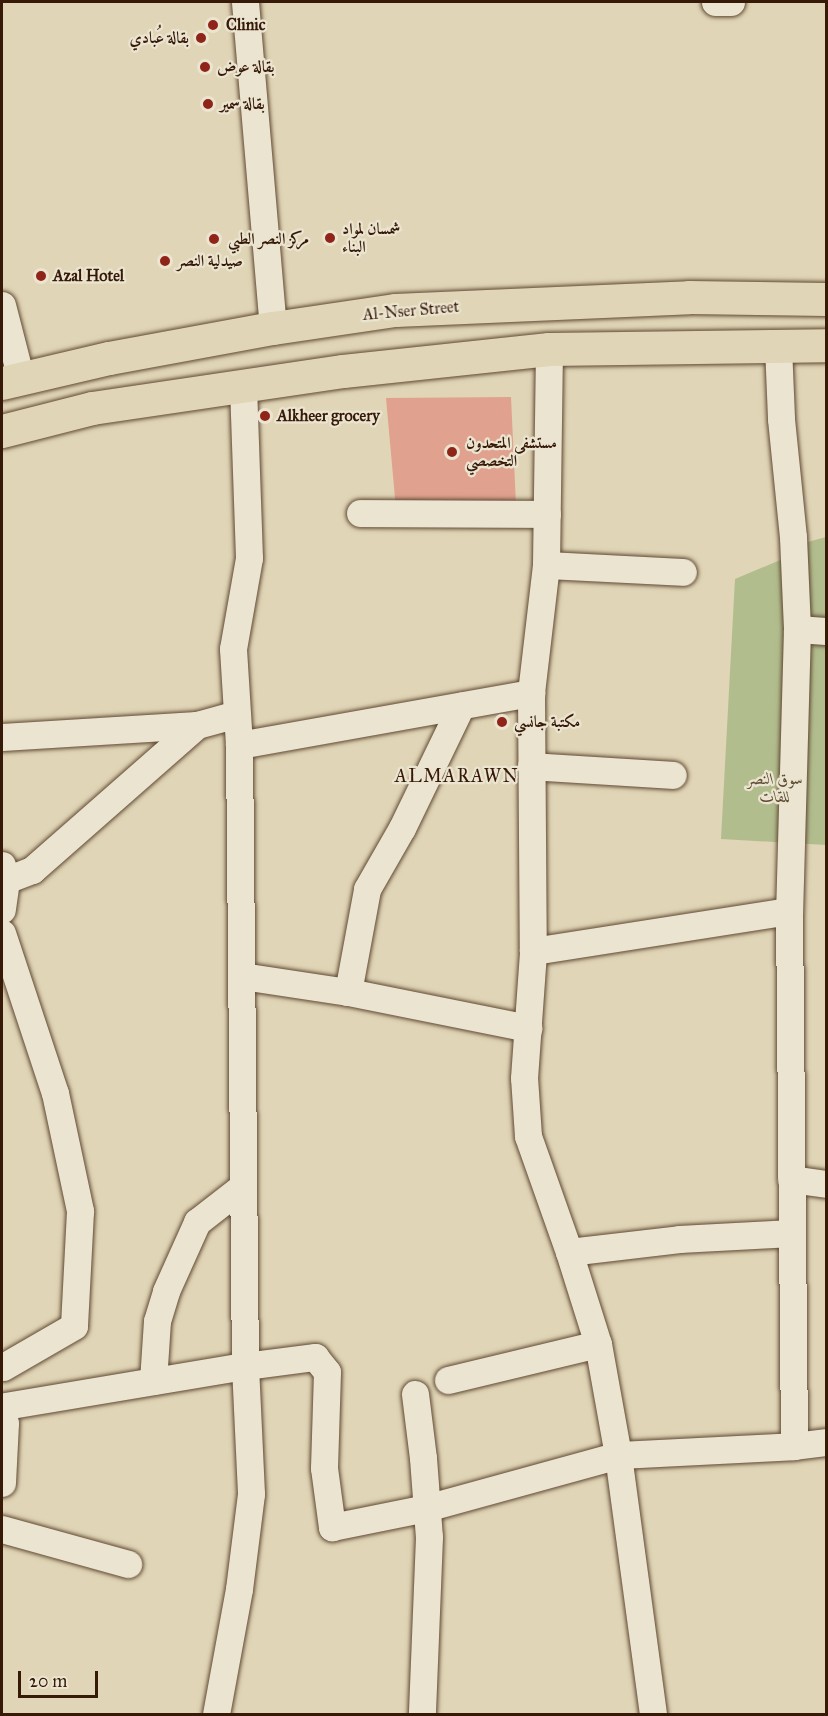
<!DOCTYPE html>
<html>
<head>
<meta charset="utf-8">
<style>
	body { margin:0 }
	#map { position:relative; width:828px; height:1716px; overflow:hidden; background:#e0d5b6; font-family:"IM FELL Great Primer",Amiri,serif }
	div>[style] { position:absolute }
	.green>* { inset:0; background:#b2bd8e }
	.building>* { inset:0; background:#e0a28e }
	.roads { filter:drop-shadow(0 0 2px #604933) drop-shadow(0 0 2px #604933) }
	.street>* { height:27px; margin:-13.5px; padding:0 13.5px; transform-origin:13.5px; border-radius:13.5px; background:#ebe4d0 }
	.primary>* { height:33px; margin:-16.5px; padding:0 16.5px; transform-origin:16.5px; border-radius:16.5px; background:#e0d5b6 }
	.dots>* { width:16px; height:16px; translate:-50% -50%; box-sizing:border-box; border:3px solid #ebe4d0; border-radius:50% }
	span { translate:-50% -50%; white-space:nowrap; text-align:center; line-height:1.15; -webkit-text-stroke:4.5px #ebe4d0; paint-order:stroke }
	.poi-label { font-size:16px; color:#361a07; font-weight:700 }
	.left { translate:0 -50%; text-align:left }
	.right { translate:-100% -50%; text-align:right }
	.street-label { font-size:16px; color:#361a07 }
	.park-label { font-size:16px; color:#5b4b30; font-style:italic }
	.neighbourhood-label { font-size:18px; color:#361a07; letter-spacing:1.5px }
	.frame { position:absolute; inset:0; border:3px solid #361a07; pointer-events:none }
	.scale { position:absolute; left:18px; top:1671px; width:80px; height:27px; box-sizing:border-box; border:3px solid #361a07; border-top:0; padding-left:8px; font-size:18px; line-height:21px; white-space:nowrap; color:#361a07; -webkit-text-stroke:4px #ebe4d0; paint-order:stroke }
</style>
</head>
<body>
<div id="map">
	<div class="green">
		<i style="clip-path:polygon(826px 537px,826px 845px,721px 839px,735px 579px,785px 558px,804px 543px)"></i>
	</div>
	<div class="building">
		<i style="clip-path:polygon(511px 397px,516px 505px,396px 509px,386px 398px)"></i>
	</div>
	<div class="roads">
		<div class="street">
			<i style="left:245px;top:2px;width:327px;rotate:85.1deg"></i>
			<i style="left:715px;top:2px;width:16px"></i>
			<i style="left:2px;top:305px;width:76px;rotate:75.6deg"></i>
			<i style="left:778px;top:346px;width:73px;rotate:87.6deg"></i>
			<i style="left:781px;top:419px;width:119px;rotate:84.2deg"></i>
			<i style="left:793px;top:537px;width:92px;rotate:87.5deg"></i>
			<i style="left:797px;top:629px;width:282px;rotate:91.6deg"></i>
			<i style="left:549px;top:349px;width:216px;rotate:90.8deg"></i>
			<i style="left:546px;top:565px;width:129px;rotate:96.7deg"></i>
			<i style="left:531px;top:693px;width:258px;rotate:89.6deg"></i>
			<i style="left:533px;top:951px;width:259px;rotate:-8.9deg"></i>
			<i style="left:789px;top:911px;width:535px;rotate:89.46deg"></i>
			<i style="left:794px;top:1446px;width:32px;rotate:-7deg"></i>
			<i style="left:243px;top:386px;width:172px;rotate:88deg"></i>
			<i style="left:249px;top:558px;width:92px;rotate:100deg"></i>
			<i style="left:233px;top:649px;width:96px;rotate:86.4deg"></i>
			<i style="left:239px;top:745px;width:297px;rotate:-10.1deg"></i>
			<i style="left:360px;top:513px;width:187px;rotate:0.3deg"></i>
			<i style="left:546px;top:565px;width:137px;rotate:2.9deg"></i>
			<i style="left:797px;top:629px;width:29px;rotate:4deg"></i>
			<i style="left:2px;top:737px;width:195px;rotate:-3.5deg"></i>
			<i style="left:197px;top:725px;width:41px;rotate:-15.4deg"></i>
			<i style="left:239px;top:745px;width:621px;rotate:89.45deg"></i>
			<i style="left:245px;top:1366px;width:71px;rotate:-7.3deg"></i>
			<i style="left:315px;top:1357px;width:19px;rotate:51deg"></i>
			<i style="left:327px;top:1372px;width:96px;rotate:91.8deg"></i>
			<i style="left:324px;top:1468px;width:60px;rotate:82.3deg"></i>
			<i style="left:332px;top:1527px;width:96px;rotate:-11.4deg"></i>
			<i style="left:426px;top:1508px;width:199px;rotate:-15.4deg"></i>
			<i style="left:618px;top:1455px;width:113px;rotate:-100.2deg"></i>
			<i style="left:598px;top:1344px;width:96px;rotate:-107.5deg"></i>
			<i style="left:569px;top:1252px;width:123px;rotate:-109.5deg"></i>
			<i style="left:528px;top:1136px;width:58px;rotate:-93.9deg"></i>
			<i style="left:524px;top:1078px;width:127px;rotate:-85.9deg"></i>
			<i style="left:531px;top:766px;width:142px;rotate:3.6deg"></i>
			<i style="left:2px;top:865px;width:16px;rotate:75deg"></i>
			<i style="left:6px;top:880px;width:30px;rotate:98deg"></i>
			<i style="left:6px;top:880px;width:28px;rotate:-21deg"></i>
			<i style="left:32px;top:870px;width:220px;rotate:-41.3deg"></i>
			<i style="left:2px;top:933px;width:169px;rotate:71.7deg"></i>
			<i style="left:55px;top:1093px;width:121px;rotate:78deg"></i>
			<i style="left:80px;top:1211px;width:115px;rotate:93deg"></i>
			<i style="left:74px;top:1326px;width:82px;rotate:150deg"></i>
			<i style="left:242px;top:976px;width:107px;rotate:8.6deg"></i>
			<i style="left:348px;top:992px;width:105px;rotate:-79.5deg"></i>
			<i style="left:367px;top:889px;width:70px;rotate:-60.2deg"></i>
			<i style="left:402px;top:828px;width:136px;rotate:-64.2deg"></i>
			<i style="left:348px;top:992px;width:184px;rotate:11.3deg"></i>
			<i style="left:791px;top:1179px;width:35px;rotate:8deg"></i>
			<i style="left:569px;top:1252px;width:111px;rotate:-6.7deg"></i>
			<i style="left:679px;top:1239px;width:113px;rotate:-3deg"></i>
			<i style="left:448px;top:1380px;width:154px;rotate:-13.5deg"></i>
			<i style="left:153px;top:1381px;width:60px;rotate:-86.2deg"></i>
			<i style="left:157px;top:1321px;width:31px;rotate:-73deg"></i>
			<i style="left:166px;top:1291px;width:76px;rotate:-65.8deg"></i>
			<i style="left:197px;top:1222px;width:58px;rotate:-38deg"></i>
			<i style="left:415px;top:1394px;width:64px;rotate:82.9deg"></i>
			<i style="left:423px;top:1458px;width:79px;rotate:85.7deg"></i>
			<i style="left:429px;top:1537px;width:177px;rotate:92.3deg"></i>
			<i style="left:5px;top:1406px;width:243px;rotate:-9.5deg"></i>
			<i style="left:245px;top:1366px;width:128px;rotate:87.3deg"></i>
			<i style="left:251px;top:1494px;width:96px;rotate:97.2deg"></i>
			<i style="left:239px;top:1589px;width:127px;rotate:100.4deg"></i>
			<i style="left:2px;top:1426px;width:4px;rotate:-45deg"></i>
			<i style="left:5px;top:1423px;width:60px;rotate:92.9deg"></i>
			<i style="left:2px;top:1529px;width:131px;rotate:15.5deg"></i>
			<i style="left:653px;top:1714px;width:261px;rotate:-97.7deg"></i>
			<i style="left:618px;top:1455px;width:176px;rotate:-2.9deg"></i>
		</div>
		<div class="primary">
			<i style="left:2px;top:383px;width:110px;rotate:-13.2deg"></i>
			<i style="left:109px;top:358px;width:167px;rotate:-10.4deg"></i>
			<i style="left:273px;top:328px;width:123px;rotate:-8.4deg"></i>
			<i style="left:395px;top:310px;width:294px;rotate:-2.5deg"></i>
			<i style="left:689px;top:297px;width:137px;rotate:0.8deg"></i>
			<i style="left:2px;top:431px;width:93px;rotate:-14.3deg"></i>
			<i style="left:92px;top:408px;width:254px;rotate:-8.4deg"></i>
			<i style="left:343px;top:371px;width:207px;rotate:-6.1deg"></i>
			<i style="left:549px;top:349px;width:277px;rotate:-0.8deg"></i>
		</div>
	</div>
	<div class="dots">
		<i style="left:213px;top:25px;background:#8f2418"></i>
		<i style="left:201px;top:38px;background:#8f2418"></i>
		<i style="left:205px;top:67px;background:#8f2418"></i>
		<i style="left:208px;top:104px;background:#8f2418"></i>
		<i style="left:330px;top:238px;background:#8f2418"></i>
		<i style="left:214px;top:239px;background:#8f2418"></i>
		<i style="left:165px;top:261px;background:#8f2418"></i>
		<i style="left:41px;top:276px;background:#8f2418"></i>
		<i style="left:265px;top:416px;background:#8f2418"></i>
		<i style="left:452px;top:452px;background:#8f2418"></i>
		<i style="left:502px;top:722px;background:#8f2418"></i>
	</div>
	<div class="poi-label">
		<span class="left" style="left:226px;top:25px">Clinic</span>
		<span class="right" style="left:189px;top:38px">بقالة عُبادي</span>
		<span class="left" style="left:217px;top:67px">بقالة عوض</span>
		<span class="left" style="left:220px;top:104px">بقالة سمير</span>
		<span class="left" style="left:342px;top:238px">شمسان لمواد<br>البناء</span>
		<span class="left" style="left:228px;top:239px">مركز النصر الطبي</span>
		<span class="left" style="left:177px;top:261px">صيدلية النصر</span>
		<span class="left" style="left:53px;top:276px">Azal Hotel</span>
		<span class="left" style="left:277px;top:416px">Alkheer grocery</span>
		<span class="left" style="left:466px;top:452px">مستشفى المتحدون<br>التخصصي</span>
		<span class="left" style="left:514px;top:722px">مكتبة جانسي</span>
	</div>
	<div class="street-label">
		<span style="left:411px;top:311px;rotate:-5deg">Al-Nser Street</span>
	</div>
	<div class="park-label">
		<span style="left:775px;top:788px">سوق النصر<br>للقات</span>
	</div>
	<div class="neighbourhood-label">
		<span style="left:457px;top:776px">ALMARAWN</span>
	</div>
	<div class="frame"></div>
	<div class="scale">20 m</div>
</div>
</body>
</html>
